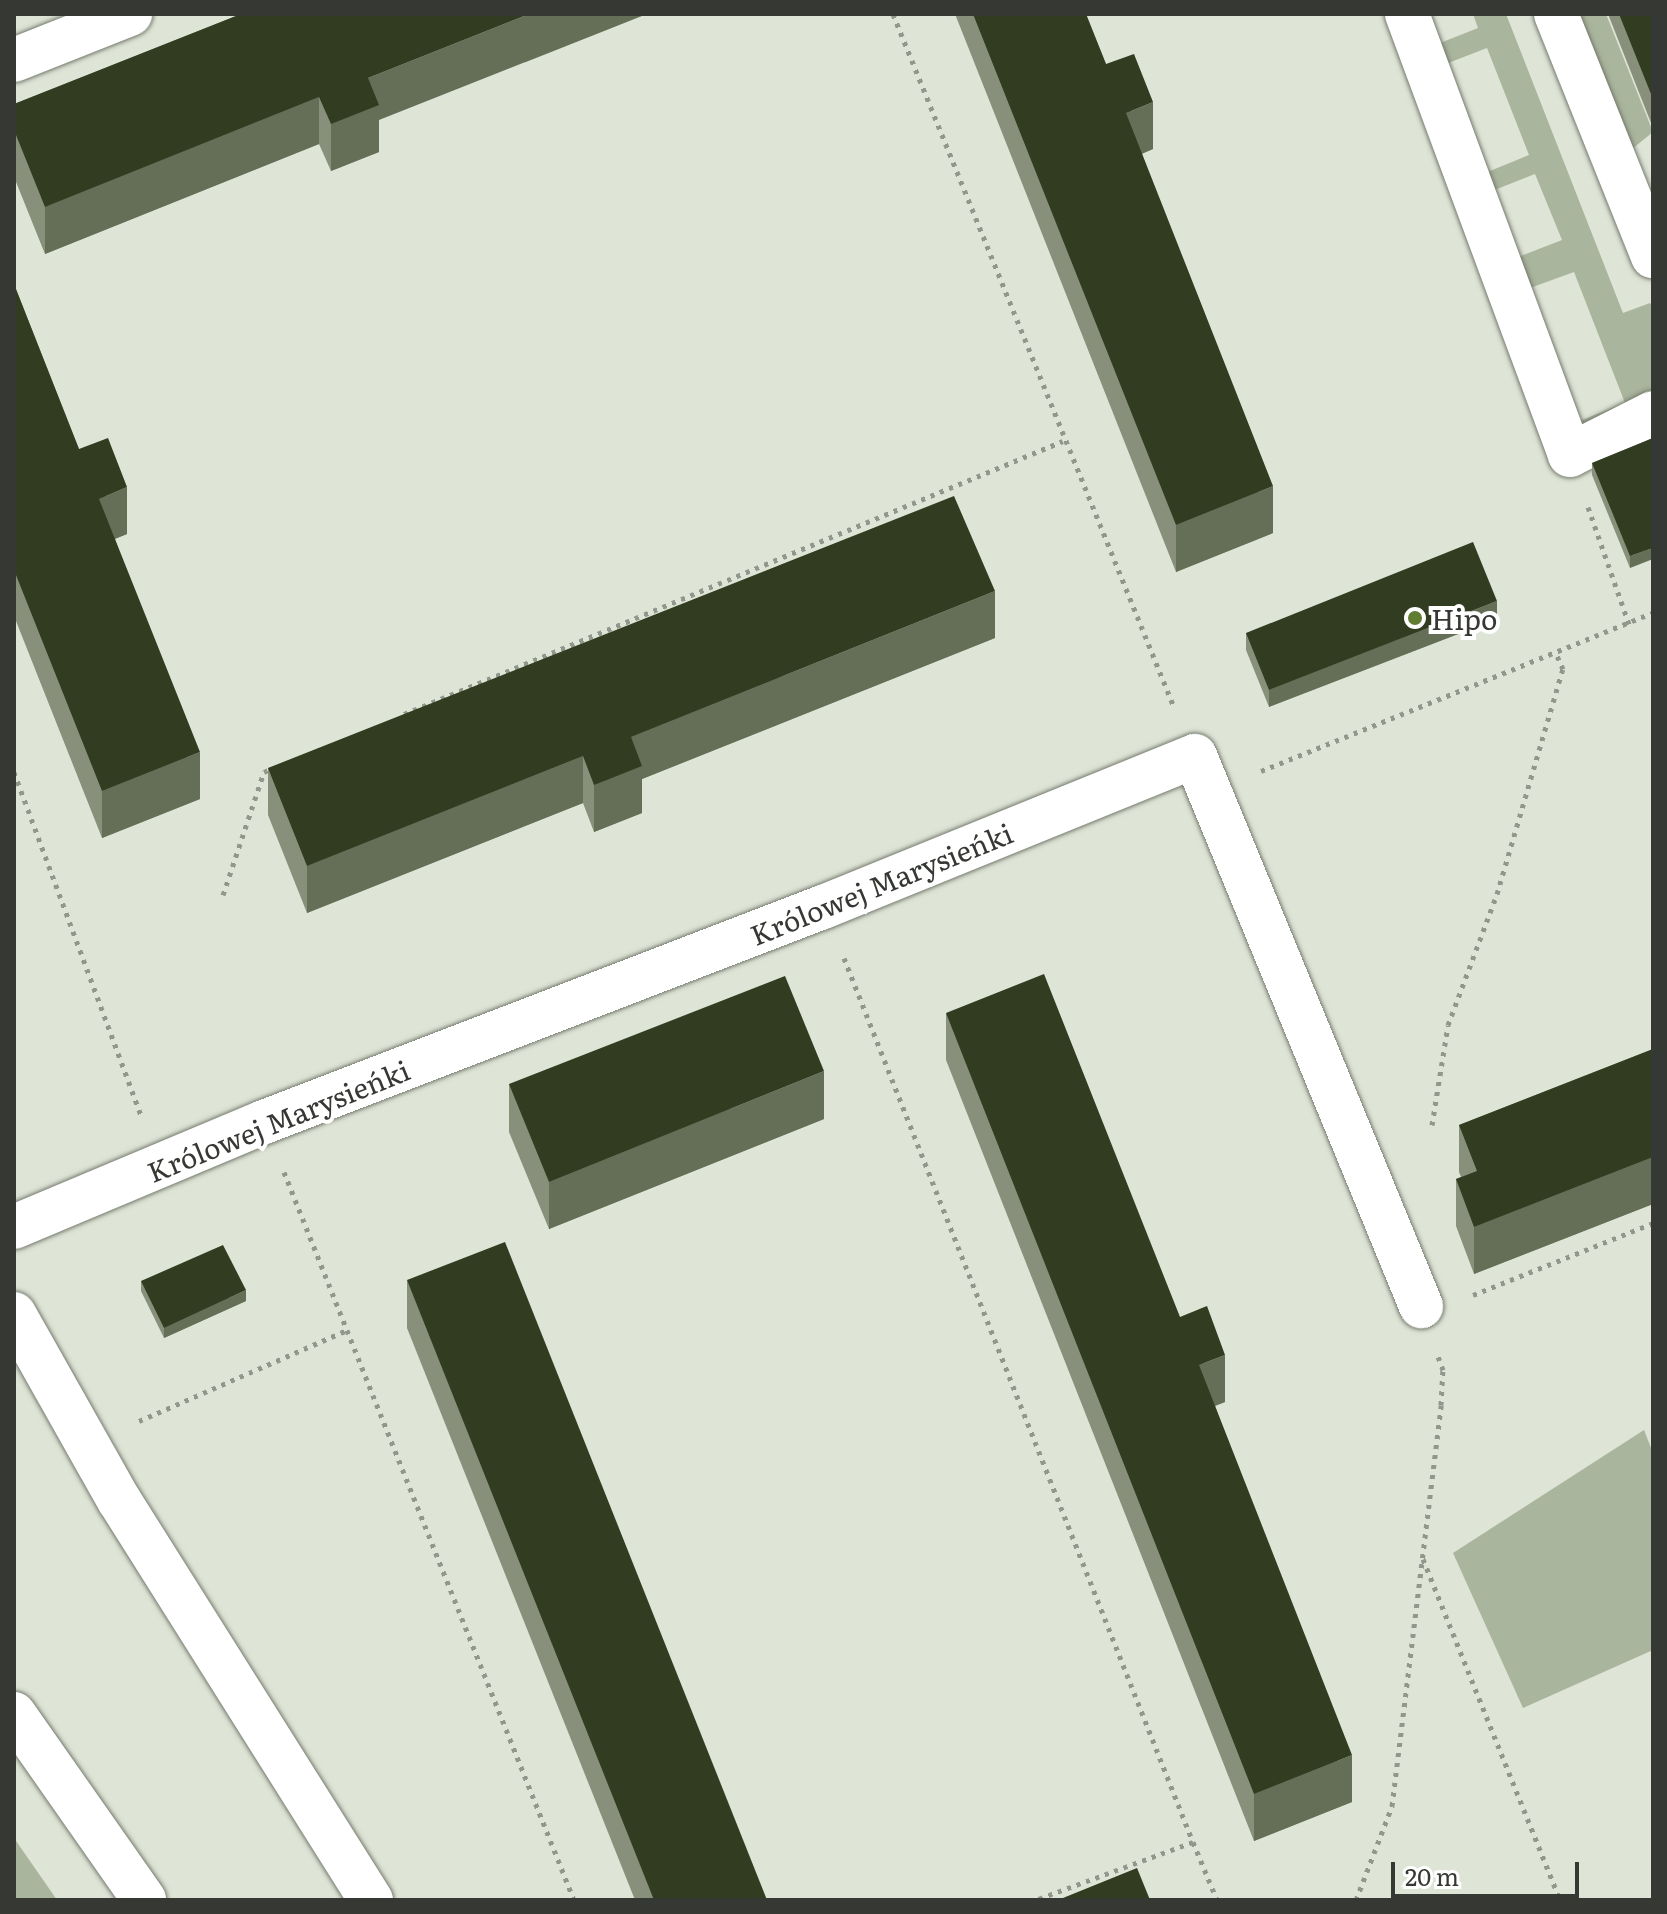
<!DOCTYPE html>
<html>
<head>
<meta charset="utf-8">
<style>
	body { margin:0 }
	#map { position:relative; width:1667px; height:1914px; overflow:hidden; background:#dee4d6; font-family:Literata,serif }
	div>[style] { position:absolute }
	.green>* { inset:0; background:#aab59d }
	.path>* { height:5px; margin-top:-2.5px; transform-origin:0; background:repeating-linear-gradient(90deg,#92968d 0 4px,transparent 0 10px) }
	.roads { filter:drop-shadow(0 0 2px #757b6e) drop-shadow(0 0 2px #757b6e) }
	.minor>* { height:44px; margin:-22px; padding:0 22px; transform-origin:22px; border-radius:22px; background:#fff }
	.wall>* { inset:0; background:#88907b }
	.shaded-wall>* { inset:0; background:#656e57 }
	.building>* { inset:0; background:#313c20 }
	.dots>* { width:22px; height:22px; translate:-50% -50%; box-sizing:border-box; border:4px solid #fff; border-radius:50% }
	span { translate:-50% -50%; white-space:nowrap; text-align:center; line-height:1.15; -webkit-text-stroke:8px #fff; paint-order:stroke }
	.poi-label { font-size:28px; color:#353833 }
	.left { translate:0 -50%; text-align:left }
	.street-label { font-size:28px; color:#353833 }
	.frame { position:absolute; inset:0; border:16px solid #353833; pointer-events:none }
	.scale { position:absolute; left:1391px; top:1862px; width:188px; height:36px; box-sizing:border-box; border:4px solid #353833; border-top:0; padding-left:10px; font-size:24px; line-height:28px; white-space:nowrap; color:#353833; -webkit-text-stroke:6px #fff; paint-order:stroke }
</style>
</head>
<body>
<div id="map">
	<div class="green">
		<i style="clip-path:polygon(1473px 14px,1506px 14px,1623px 313px,1650px 303px,1653px 308px,1653px 398px,1585px 429px,1582px 420px,1625px 403px,1574px 272px,1530px 288px,1518px 257px,1562px 240px,1535px 174px,1492px 191px,1485px 173px,1529px 155px,1487px 48px,1443px 65px,1435px 45px,1478px 28px)"></i>
		<i style="clip-path:polygon(1575px 14px,1606px 14px,1653px 132px,1632px 149px)"></i>
		<i style="clip-path:polygon(1644px 1430px,1653px 1453px,1653px 1650px,1523px 1708px,1453px 1553px)"></i>
		<i style="clip-path:polygon(14px 1838px,57px 1900px,14px 1900px)"></i>
	</div>
	<div class="path">
		<i style="left:893px;top:14px;width:748px;rotate:67.93deg"></i>
		<i style="left:1588px;top:507px;width:124px;rotate:70.7deg"></i>
		<i style="left:404px;top:714px;width:713px;rotate:-22.5deg"></i>
		<i style="left:1261px;top:771px;width:423px;rotate:-22deg"></i>
		<i style="left:14px;top:772px;width:367px;rotate:69.7deg"></i>
		<i style="left:223px;top:895px;width:130px;rotate:-71.6deg"></i>
		<i style="left:264px;top:772px;width:10px;rotate:-24deg"></i>
		<i style="left:844px;top:958px;width:950px;rotate:68.46deg"></i>
		<i style="left:1193px;top:1842px;width:168px;rotate:159.8deg"></i>
		<i style="left:1432px;top:1125px;width:101px;rotate:-80.9deg"></i>
		<i style="left:1448px;top:1025px;width:140px;rotate:-69.5deg"></i>
		<i style="left:1497px;top:894px;width:234px;rotate:-73.7deg"></i>
		<i style="left:1563px;top:669px;width:17px;rotate:-114deg"></i>
		<i style="left:284px;top:1172px;width:784px;rotate:68.28deg"></i>
		<i style="left:1473px;top:1295px;width:194px;rotate:-21.8deg"></i>
		<i style="left:139px;top:1421px;width:227px;rotate:-23.6deg"></i>
		<i style="left:1423px;top:1559px;width:367px;rotate:68.1deg"></i>
		<i style="left:1193px;top:1842px;width:63px;rotate:67.5deg"></i>
		<i style="left:1356px;top:1900px;width:101px;rotate:-69deg"></i>
		<i style="left:1392px;top:1806px;width:404px;rotate:-83deg"></i>
		<i style="left:1441px;top:1405px;width:35px;rotate:-87deg"></i>
		<i style="left:1443px;top:1370px;width:15px;rotate:-110deg"></i>
	</div>
	<div class="roads">
		<div class="minor">
			<i style="left:1407px;top:14px;width:470px;rotate:69.7deg"></i>
			<i style="left:1570px;top:455px;width:93px;rotate:-26.8deg"></i>
			<i style="left:1556px;top:14px;width:261px;rotate:68.2deg"></i>
			<i style="left:14px;top:60px;width:125px;rotate:-21.6deg"></i>
			<i style="left:14px;top:1227px;width:271px;rotate:-22.8deg"></i>
			<i style="left:264px;top:1122px;width:599px;rotate:-21.04deg"></i>
			<i style="left:823px;top:907px;width:401px;rotate:-22.1deg"></i>
			<i style="left:1195px;top:756px;width:595px;rotate:67.66deg"></i>
			<i style="left:14px;top:1314px;width:214px;rotate:60.6deg"></i>
			<i style="left:119px;top:1500px;width:473px;rotate:57.8deg"></i>
			<i style="left:14px;top:1714px;width:227px;rotate:55deg"></i>
		</div>
	</div>
	<div class="wall">
		<i style="clip-path:polygon(241px 14px,379px 120px,379px 152px,331px 171px,319px 144px,45px 254px,14px 177px,14px 104px)"></i>
		<i style="clip-path:polygon(955px 14px,1086px 14px,1106px 64px,1153px 149px,1142px 154px,1273px 533px,1176px 572px)"></i>
		<i style="clip-path:polygon(1608px 14px,1653px 14px,1653px 128px)"></i>
		<i style="clip-path:polygon(14px 284px,79px 449px,127px 534px,115px 539px,200px 799px,102px 838px,14px 616px)"></i>
		<i style="clip-path:polygon(1653px 438px,1630px 568px,1592px 475px,1592px 463px)"></i>
		<i style="clip-path:polygon(1497px 619px,1269px 707px,1246px 650px,1246px 633px)"></i>
		<i style="clip-path:polygon(995px 638px,642px 779px,642px 813px,594px 832px,583px 803px,307px 913px,268px 815px,268px 768px)"></i>
		<i style="clip-path:polygon(946px 1013px,1180px 1317px,1225px 1402px,1215px 1406px,1352px 1802px,1254px 1841px,946px 1060px)"></i>
		<i style="clip-path:polygon(1653px 1049px,1653px 1204px,1474px 1274px,1456px 1226px,1456px 1179px,1461px 1177px,1459px 1172px,1459px 1125px)"></i>
		<i style="clip-path:polygon(509px 1084px,824px 1119px,549px 1229px,509px 1132px)"></i>
		<i style="clip-path:polygon(407px 1280px,767px 1900px,635px 1900px,407px 1328px)"></i>
		<i style="clip-path:polygon(141px 1281px,246px 1301px,164px 1338px,141px 1291px)"></i>
	</div>
	<div class="shaded-wall">
		<i style="clip-path:polygon(529px 14px,647px 14px,379px 120px,379px 152px,331px 171px,331px 124px,368px 78px)"></i>
		<i style="clip-path:polygon(319px 97px,319px 144px,45px 254px,45px 207px)"></i>
		<i style="clip-path:polygon(1153px 102px,1153px 149px,1126px 160px,1126px 113px)"></i>
		<i style="clip-path:polygon(1273px 486px,1273px 533px,1176px 572px,1176px 525px)"></i>
		<i style="clip-path:polygon(127px 487px,127px 534px,99px 545px,99px 499px)"></i>
		<i style="clip-path:polygon(1653px 548px,1653px 559px,1630px 568px,1630px 556px)"></i>
		<i style="clip-path:polygon(995px 591px,995px 638px,642px 779px,642px 813px,594px 832px,594px 785px,631px 737px)"></i>
		<i style="clip-path:polygon(1497px 601px,1497px 619px,1269px 707px,1269px 690px)"></i>
		<i style="clip-path:polygon(200px 752px,200px 799px,102px 838px,102px 791px)"></i>
		<i style="clip-path:polygon(583px 756px,583px 803px,307px 913px,307px 866px)"></i>
		<i style="clip-path:polygon(824px 1071px,824px 1119px,549px 1229px,549px 1182px)"></i>
		<i style="clip-path:polygon(1653px 1157px,1653px 1204px,1474px 1274px,1474px 1227px)"></i>
		<i style="clip-path:polygon(246px 1290px,246px 1301px,164px 1338px,164px 1328px)"></i>
		<i style="clip-path:polygon(1225px 1355px,1225px 1402px,1199px 1412px,1199px 1365px)"></i>
		<i style="clip-path:polygon(1352px 1755px,1352px 1802px,1254px 1841px,1254px 1794px)"></i>
	</div>
	<div class="building">
		<i style="clip-path:polygon(241px 14px,529px 14px,368px 78px,379px 105px,331px 124px,319px 97px,45px 207px,14px 130px,14px 104px)"></i>
		<i style="clip-path:polygon(973px 14px,1086px 14px,1106px 64px,1134px 54px,1153px 102px,1126px 113px,1273px 486px,1176px 525px)"></i>
		<i style="clip-path:polygon(1619px 14px,1653px 14px,1653px 99px)"></i>
		<i style="clip-path:polygon(14px 284px,79px 449px,108px 438px,127px 487px,99px 499px,200px 752px,102px 791px,14px 570px)"></i>
		<i style="clip-path:polygon(1653px 438px,1653px 548px,1630px 556px,1592px 463px)"></i>
		<i style="clip-path:polygon(954px 496px,995px 591px,631px 737px,642px 766px,594px 785px,583px 756px,307px 866px,268px 768px)"></i>
		<i style="clip-path:polygon(1473px 542px,1497px 601px,1269px 690px,1246px 633px)"></i>
		<i style="clip-path:polygon(1044px 974px,1180px 1317px,1207px 1306px,1225px 1355px,1199px 1365px,1352px 1755px,1254px 1794px,946px 1013px)"></i>
		<i style="clip-path:polygon(785px 976px,824px 1071px,549px 1182px,509px 1084px)"></i>
		<i style="clip-path:polygon(1653px 1049px,1653px 1157px,1474px 1227px,1456px 1179px,1477px 1171px,1459px 1125px)"></i>
		<i style="clip-path:polygon(505px 1242px,767px 1900px,654px 1900px,407px 1280px)"></i>
		<i style="clip-path:polygon(223px 1245px,246px 1290px,164px 1328px,141px 1281px)"></i>
		<i style="clip-path:polygon(1137px 1868px,1150px 1900px,1058px 1900px)"></i>
	</div>
	<div class="dots">
		<i style="left:1415px;top:618px;background:#617d32"></i>
	</div>
	<div class="poi-label">
		<span class="left" style="left:1431px;top:618px">Hipo</span>
	</div>
	<div class="street-label">
		<span style="left:881px;top:883px;rotate:-22deg">Królowej Marysieńki</span>
		<span style="left:278px;top:1120px;rotate:-22deg">Królowej Marysieńki</span>
	</div>
	<div class="frame"></div>
	<div class="scale">20 m</div>
</div>
</body>
</html>
